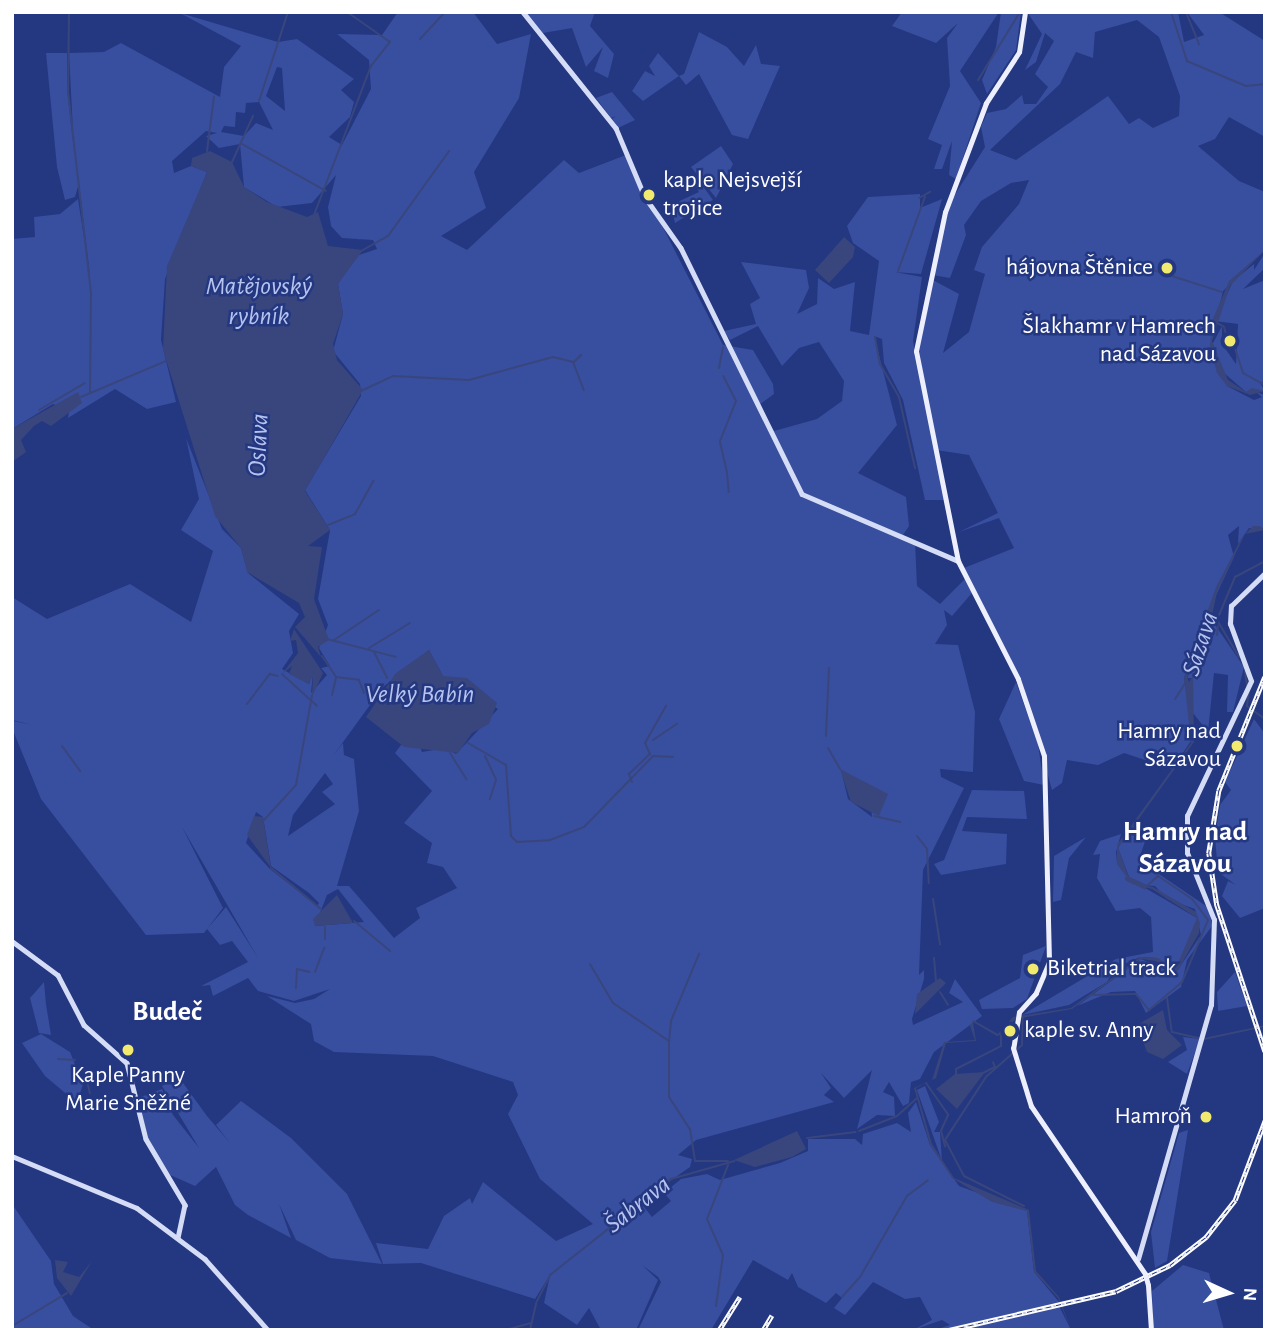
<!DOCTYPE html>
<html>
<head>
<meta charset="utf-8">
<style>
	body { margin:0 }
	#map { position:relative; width:1277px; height:1342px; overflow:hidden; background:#243781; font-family:"Alegreya Sans",sans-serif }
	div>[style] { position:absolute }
	.green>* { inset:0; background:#384e9f }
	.water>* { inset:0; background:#39467d }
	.stream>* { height:2px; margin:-1px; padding:0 1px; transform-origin:1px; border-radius:1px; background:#39467d }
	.river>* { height:4.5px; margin:-2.25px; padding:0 2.25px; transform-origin:2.25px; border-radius:2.25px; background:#39467d }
	.secondary>* { height:4.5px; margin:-2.25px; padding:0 2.25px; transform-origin:2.25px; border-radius:2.25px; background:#d5dcf6 }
	.primary>* { height:5px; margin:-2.5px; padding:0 2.5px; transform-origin:2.5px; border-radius:2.5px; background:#edeffd }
	.rail>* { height:4.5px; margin-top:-2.25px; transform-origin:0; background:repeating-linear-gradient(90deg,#243781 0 5px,#fff 0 10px); box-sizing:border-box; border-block:2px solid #fff }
	.primary-bridge>* { height:5px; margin:-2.5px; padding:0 2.5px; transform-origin:2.5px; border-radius:2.5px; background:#edeffd }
	.dots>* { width:19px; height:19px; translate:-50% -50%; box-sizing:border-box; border:4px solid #243781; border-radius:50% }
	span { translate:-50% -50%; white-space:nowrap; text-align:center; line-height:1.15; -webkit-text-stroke:5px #243781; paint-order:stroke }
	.poi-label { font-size:24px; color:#fff }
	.left { translate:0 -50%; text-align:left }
	.right { translate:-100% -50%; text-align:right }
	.water-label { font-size:26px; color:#b7c3ef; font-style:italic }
	.quarter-label { font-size:28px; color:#fff; font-weight:700 }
	.frame { position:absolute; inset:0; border:14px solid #fff; pointer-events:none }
	.north { position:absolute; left:1193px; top:1258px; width:70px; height:70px; -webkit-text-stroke:5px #243781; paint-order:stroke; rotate:94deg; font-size:19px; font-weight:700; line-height:28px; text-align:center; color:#fff }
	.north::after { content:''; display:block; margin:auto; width:24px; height:32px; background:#fff; clip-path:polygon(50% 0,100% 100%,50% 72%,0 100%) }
</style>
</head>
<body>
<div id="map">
	<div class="green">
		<i style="clip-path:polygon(evenodd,398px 12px,473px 12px,497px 44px,531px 34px,519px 98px,474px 172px,486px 208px,441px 236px,467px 250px,564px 160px,579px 173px,626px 155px,723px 345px,753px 350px,773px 384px,774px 394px,759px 405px,774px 431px,817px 419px,842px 401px,844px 381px,819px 342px,799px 348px,782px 366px,758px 326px,730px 340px,724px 331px,756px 324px,750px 304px,760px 298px,741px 262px,806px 270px,809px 288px,797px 314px,817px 304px,818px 278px,834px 289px,855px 282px,850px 331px,869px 335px,879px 261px,853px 243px,847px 226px,868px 197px,920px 194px,920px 208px,942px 199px,921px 274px,895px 272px,922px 277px,913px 341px,944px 500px,925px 500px,903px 400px,884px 363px,882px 339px,874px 336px,897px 425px,858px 473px,906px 497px,909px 526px,903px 535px,915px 541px,917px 586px,940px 604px,965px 579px,972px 593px,952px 616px,944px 610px,947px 625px,935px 644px,958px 645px,975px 712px,973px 772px,940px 769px,941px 777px,964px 788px,923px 870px,919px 975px,924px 970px,924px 979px,912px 1019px,913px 1025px,963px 1002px,949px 993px,955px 979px,982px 1016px,934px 1052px,920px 1079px,911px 1082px,909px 1103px,903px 1106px,889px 1082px,883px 1092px,894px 1097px,895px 1116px,877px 1115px,857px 1129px,872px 1070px,844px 1098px,821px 1073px,831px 1088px,824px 1095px,834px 1102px,696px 1140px,678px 1155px,692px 1159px,690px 1167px,640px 1202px,652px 1217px,671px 1201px,664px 1193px,681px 1179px,707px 1174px,720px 1180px,780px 1163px,808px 1151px,808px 1139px,855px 1139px,862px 1145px,863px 1134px,897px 1123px,911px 1132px,908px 1113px,916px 1102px,930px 1145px,959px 1186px,1027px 1211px,1034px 1272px,1059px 1302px,944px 1330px,935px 1330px,950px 1325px,942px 1320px,913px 1330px,932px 1320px,920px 1297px,905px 1299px,873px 1282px,845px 1315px,834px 1308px,842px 1298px,836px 1293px,826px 1303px,798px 1287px,792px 1273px,788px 1280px,753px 1260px,711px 1330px,638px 1330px,661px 1282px,658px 1277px,642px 1265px,658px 1280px,636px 1330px,601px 1330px,589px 1308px,577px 1325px,544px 1303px,550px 1275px,535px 1299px,421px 1263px,383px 1264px,376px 1243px,428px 1249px,444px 1216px,470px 1198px,472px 1204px,483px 1182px,556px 1241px,593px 1224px,540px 1179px,508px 1114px,518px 1095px,513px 1082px,433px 1056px,334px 1052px,314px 1041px,311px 1024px,267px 996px,295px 1003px,314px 999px,330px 989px,294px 1001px,258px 991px,248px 978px,213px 996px,210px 985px,201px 986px,248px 962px,232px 941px,220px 945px,207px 929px,226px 907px,258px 958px,182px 827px,223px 908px,204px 933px,146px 935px,41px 799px,12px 728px,13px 721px,32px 725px,12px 720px,12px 597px,47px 619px,130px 584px,191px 622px,213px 551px,181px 530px,199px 499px,186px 438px,222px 529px,241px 548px,248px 573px,299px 614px,289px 631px,293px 653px,282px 669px,309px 684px,313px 673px,311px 693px,327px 675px,321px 668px,330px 666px,319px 648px,328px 625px,318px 599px,330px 530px,305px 490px,361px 396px,360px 384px,333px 351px,343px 314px,338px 284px,356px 256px,377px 249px,373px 240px,342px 238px,331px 226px,328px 207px,336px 175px,312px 203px,277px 207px,244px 187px,240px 144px,219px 148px,206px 136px,217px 133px,206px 131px,172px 161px,174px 173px,191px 166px,207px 172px,165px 279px,161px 340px,176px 402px,147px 409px,115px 389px,68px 418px,69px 411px,53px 404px,12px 429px,12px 239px,35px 237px,34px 217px,60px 214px,78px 199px,90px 276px,79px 183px,75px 197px,65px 200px,57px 167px,46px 53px,67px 53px,67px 88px,74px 151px,69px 53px,104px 52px,121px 43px,220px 97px,224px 67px,241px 46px,180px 13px,278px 42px,297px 39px,354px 79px,341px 90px,354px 102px,350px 117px,329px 137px,342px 145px,371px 89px,369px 60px,337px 34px,382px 35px,398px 12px,277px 67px,282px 68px,285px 111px,266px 96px,277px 67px,398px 12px,259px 102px,273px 130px,256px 123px,244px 136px,221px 132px,224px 126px,235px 127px,236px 112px,245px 113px,246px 103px,259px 102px,398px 12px,429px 650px,443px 676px,498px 709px,456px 754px,446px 748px,422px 752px,419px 744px,401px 745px,395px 753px,432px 791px,404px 823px,432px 843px,427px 863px,443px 867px,457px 888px,416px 908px,420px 918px,394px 938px,349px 886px,337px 886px,359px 811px,354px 759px,344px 755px,343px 743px,333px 756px,383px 687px,429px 650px,398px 12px,841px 770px,869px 787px,872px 817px,848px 799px,841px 770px,398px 12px,325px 773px,333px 784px,322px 792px,335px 804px,288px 836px,293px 815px,325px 773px,398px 12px,256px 812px,263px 817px,271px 866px,309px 893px,319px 903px,317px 906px,270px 869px,246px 843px,256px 812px,398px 12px,338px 889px,364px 922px,315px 926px,327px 895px,338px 889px)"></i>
		<i style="clip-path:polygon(525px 12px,595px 12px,590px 26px,614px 54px,608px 78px,594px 71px,603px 47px,586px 67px,572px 28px,543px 33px)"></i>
		<i style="clip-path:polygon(902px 12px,999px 12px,960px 71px,981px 103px,956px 179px,949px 175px,952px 141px,942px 169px,934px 169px,942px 145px,928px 139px,950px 86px,947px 38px,958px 23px,936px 43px,892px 26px)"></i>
		<i style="clip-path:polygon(1001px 12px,1021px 12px,1016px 50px,987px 94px,982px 80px,996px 47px)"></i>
		<i style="clip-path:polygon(evenodd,1027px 12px,1178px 12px,1184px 42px,1204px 35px,1187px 12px,1219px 12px,1265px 41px,1265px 137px,1229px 117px,1215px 139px,1198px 146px,1239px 181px,1265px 192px,1265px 250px,1223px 291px,1210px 347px,1227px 386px,1254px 400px,1262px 397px,1256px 392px,1265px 395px,1265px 528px,1249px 528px,1238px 544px,1239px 526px,1228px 535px,1234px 557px,1204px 621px,1204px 644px,1184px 677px,1193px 738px,1172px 769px,1124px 753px,1098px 765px,1067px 760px,1062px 783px,1052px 790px,1022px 682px,964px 568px,1014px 548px,999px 518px,959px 532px,998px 513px,969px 455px,936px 450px,918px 344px,931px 279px,959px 294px,943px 353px,969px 332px,985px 274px,974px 270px,982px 247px,1019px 204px,1029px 180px,1011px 183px,981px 201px,964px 225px,966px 235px,950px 278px,932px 275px,951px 201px,985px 147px,981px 127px,987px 113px,1006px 109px,1022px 95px,1024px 104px,1036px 104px,1048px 87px,1035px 74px,1054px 41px,1045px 33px,1036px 62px,1025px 70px,1042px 34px,1027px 12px,1137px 20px,1159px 37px,1180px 96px,1179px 116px,1153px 128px,1139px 118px,1129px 124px,1108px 96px,1016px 160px,990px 150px,1060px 84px,1076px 52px,1093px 58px,1095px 32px,1137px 20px)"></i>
		<i style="clip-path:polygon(699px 32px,727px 47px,744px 66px,756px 45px,761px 64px,780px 66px,748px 139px,732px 135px,699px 74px,686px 85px,679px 76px,643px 101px,632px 91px,645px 71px,655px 76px,649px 66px,658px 53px,679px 76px,684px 74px)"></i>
		<i style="clip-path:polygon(612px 92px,635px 120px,618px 128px,612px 119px,616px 116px,611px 118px,596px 98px)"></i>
		<i style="clip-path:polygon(721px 146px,733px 164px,716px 198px,691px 167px)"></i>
		<i style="clip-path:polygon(696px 177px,713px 200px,675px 223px,671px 205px,699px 192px,691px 180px)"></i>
		<i style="clip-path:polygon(1265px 253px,1265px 268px,1243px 289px,1265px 280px,1265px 381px,1260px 383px,1265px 391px,1246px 392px,1223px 372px,1212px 345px,1222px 326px,1222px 344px,1236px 364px,1238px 324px,1215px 321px,1233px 281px,1254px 264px,1254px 270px)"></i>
		<i style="clip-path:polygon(1209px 616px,1244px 667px,1233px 712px,1227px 712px,1228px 675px,1214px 673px,1208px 732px,1193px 713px,1193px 678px,1187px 678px,1207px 639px)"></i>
		<i style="clip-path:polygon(1016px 682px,1038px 744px,1044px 785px,1024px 781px,999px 719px)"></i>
		<i style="clip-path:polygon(1254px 719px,1265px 734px,1265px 908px,1240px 918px,1222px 896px,1228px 881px,1236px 885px,1218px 872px,1215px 837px,1220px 805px,1231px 790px,1225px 782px)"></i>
		<i style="clip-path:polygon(972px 790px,1024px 791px,1027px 819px,967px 817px,962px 831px,1007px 834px,1006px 864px,941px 875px,934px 864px,944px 860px)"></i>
		<i style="clip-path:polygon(1137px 820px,1136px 835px,1146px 839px,1141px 853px,1156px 872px,1209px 908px,1212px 926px,1187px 960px,1181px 987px,1146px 1013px,1135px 991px,1111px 992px,1077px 1006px,1141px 959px,1175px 974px,1201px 935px,1195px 909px,1167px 899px,1155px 886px,1140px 885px,1197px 918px,1196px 934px,1174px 972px,1157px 958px,1140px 957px,1115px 968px,1107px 982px,1069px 1005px,1022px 1015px,1116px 959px,1153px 952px,1151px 917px,1140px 908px,1116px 911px,1097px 878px,1100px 854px,1093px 855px,1100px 841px,1121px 834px,1116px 852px,1117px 863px,1131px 882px,1118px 848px)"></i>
		<i style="clip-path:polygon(1086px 837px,1069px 858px,1061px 900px,1053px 902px,1054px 856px)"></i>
		<i style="clip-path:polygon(1046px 946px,1027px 999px,1013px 1008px,982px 1009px,979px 1000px,1020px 978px,1023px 955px)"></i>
		<i style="clip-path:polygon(1235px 972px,1247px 1006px,1218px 1011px,1217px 992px)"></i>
		<i style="clip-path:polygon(44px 982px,46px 1004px,51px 1035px,39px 1033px,30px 998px)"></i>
		<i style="clip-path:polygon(41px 1034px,70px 1052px,83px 1084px,77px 1103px,45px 1076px,22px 1043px)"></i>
		<i style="clip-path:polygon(1183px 1037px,1200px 1039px,1187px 1074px,1168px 1062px,1187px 1050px)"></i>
		<i style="clip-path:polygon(178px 1076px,207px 1116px,230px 1143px,216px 1125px,241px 1101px,291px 1138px,347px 1194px,382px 1264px,330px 1258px,296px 1240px,279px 1204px,291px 1238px,248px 1215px,235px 1205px,216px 1167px,195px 1186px,168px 1174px,149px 1141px,138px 1098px,162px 1089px,173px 1115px,199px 1148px,162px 1086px)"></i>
		<i style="clip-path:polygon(925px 1086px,939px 1122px,934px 1132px,940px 1132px,942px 1161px,917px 1090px)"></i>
		<i style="clip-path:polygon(1188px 1130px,1167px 1261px,1155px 1268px,1151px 1232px,1179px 1133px)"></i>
		<i style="clip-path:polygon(12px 1204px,51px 1261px,54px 1284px,73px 1316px,94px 1330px,12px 1330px)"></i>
		<i style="clip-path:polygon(1183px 1265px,1209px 1273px,1224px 1330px,1153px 1328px,1152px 1291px)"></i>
		<i style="clip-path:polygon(1059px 1306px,1071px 1330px,966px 1330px,970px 1326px)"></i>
	</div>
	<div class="water">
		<i style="clip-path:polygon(210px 151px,232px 162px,244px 187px,267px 202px,307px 217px,318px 212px,328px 246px,363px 250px,338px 284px,343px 314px,333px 344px,337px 360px,363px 390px,305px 491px,330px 530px,308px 546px,322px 547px,314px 599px,329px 640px,318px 647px,321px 657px,295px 627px,305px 617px,299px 603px,247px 572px,241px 548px,215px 516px,163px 350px,167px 266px,207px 172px,191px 166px,192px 158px)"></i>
		<i style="clip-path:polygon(844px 237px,855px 247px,853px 257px,829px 283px,815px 270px)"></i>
		<i style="clip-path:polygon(1265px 250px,1230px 286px,1212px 341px,1228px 380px,1246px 392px,1252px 388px,1265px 391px,1250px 395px,1227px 386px,1217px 373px,1210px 347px,1212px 321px,1229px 281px)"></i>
		<i style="clip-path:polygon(78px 392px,82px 403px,51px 426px,42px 421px,34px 426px,21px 440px,26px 452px,12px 462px,12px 429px)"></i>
		<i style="clip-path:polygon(1253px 526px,1260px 526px,1265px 530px,1245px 534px,1217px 592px,1206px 644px,1187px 677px,1189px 682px,1193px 676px,1194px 742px,1118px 848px,1131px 883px,1153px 887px,1196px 912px,1200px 923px,1199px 933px,1177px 972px,1170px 974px,1156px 961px,1141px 959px,1072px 1009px,1015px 1019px,1004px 1034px,997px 1036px,973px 1022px,976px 1041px,946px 1043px,936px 1078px,916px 1088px,932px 1144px,954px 1178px,1029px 1210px,1036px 1271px,1059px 1297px,1071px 1330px,1058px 1298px,1034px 1272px,1027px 1211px,992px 1202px,952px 1178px,930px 1145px,914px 1088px,932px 1080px,944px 1042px,975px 1040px,970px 1026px,973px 1020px,998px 1034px,1013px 1017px,1071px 1008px,1140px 957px,1158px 958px,1175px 970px,1197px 918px,1152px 889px,1132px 884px,1117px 864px,1117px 845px,1191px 743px,1184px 677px,1204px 644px,1204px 621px,1216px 587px,1242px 537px)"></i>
		<i style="clip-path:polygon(294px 629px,323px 673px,312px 697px,313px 674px,309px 684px,289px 674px,292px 666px,282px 674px,298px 653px,296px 640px,290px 641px)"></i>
		<i style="clip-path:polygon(429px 650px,443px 676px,467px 678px,497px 703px,489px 724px,472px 733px,458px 753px,404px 747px,366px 717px,396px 673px)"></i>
		<i style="clip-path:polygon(840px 769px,888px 794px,879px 816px,851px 802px)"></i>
		<i style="clip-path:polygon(254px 816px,263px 817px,271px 868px,247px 835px)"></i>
		<i style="clip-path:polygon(337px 895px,353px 923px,315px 926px,313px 919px)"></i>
		<i style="clip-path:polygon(940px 978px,946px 983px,915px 1014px,917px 994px)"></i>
		<i style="clip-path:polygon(1163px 1010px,1167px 1030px,1182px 1045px,1163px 1059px,1147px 1052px,1137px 1025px)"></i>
		<i style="clip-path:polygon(985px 1072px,957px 1109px,936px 1089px,955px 1074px)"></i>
		<i style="clip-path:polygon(797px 1131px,806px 1149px,792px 1157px,755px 1167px,734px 1160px)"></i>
		<i style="clip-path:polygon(55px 1260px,68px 1262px,63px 1272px,79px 1277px,92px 1261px,71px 1296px,57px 1278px)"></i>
	</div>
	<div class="stream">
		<i style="left:69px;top:12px;width:79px;rotate:90.7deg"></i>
		<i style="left:68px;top:91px;width:204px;rotate:83.5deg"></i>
		<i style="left:91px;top:294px;width:99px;rotate:90.6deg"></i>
		<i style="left:1171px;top:12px;width:52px;rotate:71.9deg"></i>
		<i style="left:1187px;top:61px;width:64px;rotate:23deg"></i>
		<i style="left:1246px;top:86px;width:19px;rotate:-6deg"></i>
		<i style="left:1186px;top:12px;width:35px;rotate:68deg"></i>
		<i style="left:420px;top:39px;width:37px;rotate:-47deg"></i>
		<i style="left:978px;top:80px;width:80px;rotate:-58.3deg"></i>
		<i style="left:259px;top:101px;width:94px;rotate:-72deg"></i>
		<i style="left:242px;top:144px;width:96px;rotate:29.2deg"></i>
		<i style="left:207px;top:151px;width:55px;rotate:-82.7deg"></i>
		<i style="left:232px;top:162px;width:51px;rotate:-65.5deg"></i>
		<i style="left:919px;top:198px;width:13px;rotate:-29deg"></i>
		<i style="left:314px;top:215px;width:160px;rotate:-69.1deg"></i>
		<i style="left:371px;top:66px;width:31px;rotate:-52deg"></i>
		<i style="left:390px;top:42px;width:52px;rotate:-145.1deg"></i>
		<i style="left:361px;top:251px;width:31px;rotate:-29deg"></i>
		<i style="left:388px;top:236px;width:105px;rotate:-54.3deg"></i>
		<i style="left:1153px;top:270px;width:72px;rotate:17.7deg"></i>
		<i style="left:898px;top:271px;width:79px;rotate:-70deg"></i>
		<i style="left:1215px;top:322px;width:9px;rotate:27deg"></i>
		<i style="left:1224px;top:327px;width:7px;rotate:74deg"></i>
		<i style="left:875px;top:337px;width:27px;rotate:80deg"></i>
		<i style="left:880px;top:364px;width:38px;rotate:60deg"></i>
		<i style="left:899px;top:397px;width:73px;rotate:77.3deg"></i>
		<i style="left:1232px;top:339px;width:36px;rotate:72deg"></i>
		<i style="left:1243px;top:373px;width:25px;rotate:29deg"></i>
		<i style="left:574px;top:362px;width:10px;rotate:-45deg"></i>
		<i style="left:719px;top:368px;width:21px;rotate:-79deg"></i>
		<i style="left:361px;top:391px;width:35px;rotate:-25deg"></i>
		<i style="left:393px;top:376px;width:76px;rotate:3deg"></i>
		<i style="left:469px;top:380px;width:87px;rotate:-15.3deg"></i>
		<i style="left:553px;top:357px;width:21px;rotate:14deg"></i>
		<i style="left:573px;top:362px;width:30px;rotate:69deg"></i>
		<i style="left:81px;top:397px;width:92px;rotate:-23deg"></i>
		<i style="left:39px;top:410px;width:53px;rotate:-30.4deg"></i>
		<i style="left:720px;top:441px;width:43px;rotate:-68.2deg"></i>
		<i style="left:736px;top:401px;width:28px;rotate:-117deg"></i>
		<i style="left:720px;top:442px;width:31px;rotate:77deg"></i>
		<i style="left:727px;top:474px;width:18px;rotate:84deg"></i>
		<i style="left:328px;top:525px;width:29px;rotate:-22deg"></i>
		<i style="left:355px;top:514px;width:38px;rotate:-61deg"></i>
		<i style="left:1217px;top:635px;width:9px;rotate:-84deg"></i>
		<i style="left:327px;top:639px;width:71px;rotate:14.6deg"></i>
		<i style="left:334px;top:640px;width:54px;rotate:-33.7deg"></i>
		<i style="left:369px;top:648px;width:48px;rotate:-31.4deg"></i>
		<i style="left:374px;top:652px;width:29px;rotate:63deg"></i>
		<i style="left:322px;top:656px;width:25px;rotate:56deg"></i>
		<i style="left:336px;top:677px;width:23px;rotate:7deg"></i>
		<i style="left:359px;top:680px;width:14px;rotate:69deg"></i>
		<i style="left:1239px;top:657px;width:43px;rotate:-120.7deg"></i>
		<i style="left:1217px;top:620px;width:47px;rotate:-67.3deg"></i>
		<i style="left:1235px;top:577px;width:34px;rotate:-28deg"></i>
		<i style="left:1245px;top:671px;width:15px;rotate:82deg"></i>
		<i style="left:282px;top:674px;width:47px;rotate:42.4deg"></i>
		<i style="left:1193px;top:676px;width:31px;rotate:-58deg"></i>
		<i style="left:1249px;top:691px;width:15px;rotate:98deg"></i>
		<i style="left:1247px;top:706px;width:22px;rotate:36deg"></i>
		<i style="left:332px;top:695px;width:18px;rotate:-77deg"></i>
		<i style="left:1175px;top:699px;width:20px;rotate:-57deg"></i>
		<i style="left:247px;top:704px;width:38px;rotate:-53deg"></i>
		<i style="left:270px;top:674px;width:8px;rotate:14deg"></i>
		<i style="left:826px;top:736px;width:68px;rotate:-87.5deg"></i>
		<i style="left:653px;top:740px;width:29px;rotate:-34deg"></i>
		<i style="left:468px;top:743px;width:44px;rotate:30.1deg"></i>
		<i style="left:506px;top:765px;width:71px;rotate:86deg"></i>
		<i style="left:511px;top:836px;width:8px;rotate:45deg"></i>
		<i style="left:517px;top:842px;width:33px;rotate:-3deg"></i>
		<i style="left:550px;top:840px;width:36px;rotate:-21deg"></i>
		<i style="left:584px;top:827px;width:99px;rotate:-45.8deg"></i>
		<i style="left:653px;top:756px;width:20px;rotate:3deg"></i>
		<i style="left:62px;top:746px;width:31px;rotate:54deg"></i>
		<i style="left:828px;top:748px;width:24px;rotate:60deg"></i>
		<i style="left:450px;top:753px;width:31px;rotate:58deg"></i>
		<i style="left:485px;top:756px;width:26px;rotate:65deg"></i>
		<i style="left:496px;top:780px;width:20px;rotate:108deg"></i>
		<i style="left:632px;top:782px;width:9px;rotate:-111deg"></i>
		<i style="left:629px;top:774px;width:29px;rotate:-44deg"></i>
		<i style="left:650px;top:754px;width:12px;rotate:-114deg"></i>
		<i style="left:645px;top:743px;width:43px;rotate:-60.4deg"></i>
		<i style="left:874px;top:816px;width:27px;rotate:13deg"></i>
		<i style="left:263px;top:821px;width:49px;rotate:-47.5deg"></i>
		<i style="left:296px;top:785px;width:91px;rotate:-79.9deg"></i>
		<i style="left:917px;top:836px;width:16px;rotate:52deg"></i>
		<i style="left:927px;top:849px;width:34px;rotate:87deg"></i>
		<i style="left:271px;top:868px;width:65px;rotate:39.4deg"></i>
		<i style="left:933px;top:899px;width:46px;rotate:81.2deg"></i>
		<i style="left:354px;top:921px;width:47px;rotate:39.8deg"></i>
		<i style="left:325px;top:939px;width:12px;rotate:-90deg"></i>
		<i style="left:934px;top:958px;width:23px;rotate:85deg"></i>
		<i style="left:590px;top:964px;width:45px;rotate:59.5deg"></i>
		<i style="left:613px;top:1003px;width:68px;rotate:34.2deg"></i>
		<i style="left:669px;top:1041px;width:56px;rotate:90deg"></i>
		<i style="left:669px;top:1097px;width:38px;rotate:57deg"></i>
		<i style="left:690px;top:1129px;width:32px;rotate:81deg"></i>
		<i style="left:695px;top:1161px;width:33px"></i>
		<i style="left:315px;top:972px;width:26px;rotate:-69deg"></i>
		<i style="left:296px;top:988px;width:19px;rotate:-87deg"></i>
		<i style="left:297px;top:969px;width:13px;rotate:13deg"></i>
		<i style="left:940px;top:992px;width:15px;rotate:58deg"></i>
		<i style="left:1091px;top:995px;width:45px;rotate:-1.3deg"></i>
		<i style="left:1136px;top:994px;width:21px;rotate:51deg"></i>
		<i style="left:1149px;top:1010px;width:43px;rotate:-40.3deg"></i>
		<i style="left:1182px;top:982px;width:67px;rotate:-67.2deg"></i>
		<i style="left:1208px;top:920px;width:26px;rotate:-127deg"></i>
		<i style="left:1192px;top:899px;width:41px;rotate:-145.9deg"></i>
		<i style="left:1158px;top:876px;width:15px;rotate:138deg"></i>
		<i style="left:1167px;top:998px;width:34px;rotate:82deg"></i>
		<i style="left:1172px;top:1032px;width:28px;rotate:13deg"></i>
		<i style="left:1023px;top:1017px;width:28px;rotate:92deg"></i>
		<i style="left:1022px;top:1045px;width:48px;rotate:138.4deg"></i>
		<i style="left:986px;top:1077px;width:75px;rotate:123.1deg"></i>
		<i style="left:945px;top:1140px;width:41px;rotate:62.2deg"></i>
		<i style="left:964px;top:1176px;width:67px;rotate:26.6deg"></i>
		<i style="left:1204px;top:1039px;width:62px;rotate:-12deg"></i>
		<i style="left:669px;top:1041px;width:20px;rotate:-84deg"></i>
		<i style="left:671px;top:1021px;width:73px;rotate:-67.3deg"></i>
		<i style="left:58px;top:1059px;width:17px;rotate:3deg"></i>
		<i style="left:84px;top:1068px;width:26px;rotate:77deg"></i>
		<i style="left:983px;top:1073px;width:13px;rotate:-27deg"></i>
		<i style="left:995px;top:1067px;width:5px;rotate:-112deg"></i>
		<i style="left:956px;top:1076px;width:7px;rotate:-90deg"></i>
		<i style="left:956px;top:1069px;width:51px;rotate:-27.1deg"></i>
		<i style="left:1001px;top:1046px;width:12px;rotate:-90deg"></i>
		<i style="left:926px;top:1083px;width:39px;rotate:55deg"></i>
		<i style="left:948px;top:1115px;width:17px;rotate:114deg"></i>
		<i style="left:941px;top:1131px;width:16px;rotate:75deg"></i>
		<i style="left:859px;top:1131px;width:41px;rotate:-21.5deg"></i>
		<i style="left:897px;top:1116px;width:27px;rotate:-42deg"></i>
		<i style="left:807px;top:1138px;width:49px;rotate:-7deg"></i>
		<i style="left:1265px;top:1167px;width:26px;rotate:90deg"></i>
		<i style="left:842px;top:1297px;width:27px;rotate:-48deg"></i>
		<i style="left:860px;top:1277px;width:94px;rotate:-59.9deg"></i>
		<i style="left:907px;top:1196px;width:26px;rotate:-37deg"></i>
		<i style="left:537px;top:1301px;width:29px;rotate:-63deg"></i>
		<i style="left:550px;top:1275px;width:154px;rotate:-38.4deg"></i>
		<i style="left:671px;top:1179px;width:66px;rotate:-15.9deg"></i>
		<i style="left:716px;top:1306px;width:51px;rotate:-82.2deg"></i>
		<i style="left:723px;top:1255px;width:39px;rotate:-114deg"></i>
		<i style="left:707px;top:1219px;width:58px;rotate:-68.7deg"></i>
		<i style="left:12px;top:1326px;width:64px;rotate:-31deg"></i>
		<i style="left:505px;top:1330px;width:27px;rotate:-15deg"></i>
		<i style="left:530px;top:1330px;width:28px;rotate:-77deg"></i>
	</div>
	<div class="river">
		<i style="left:1127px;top:878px;width:19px;rotate:25deg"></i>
	</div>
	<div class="secondary">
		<i style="left:523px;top:12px;width:149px;rotate:51.3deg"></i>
		<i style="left:616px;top:128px;width:75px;rotate:67.2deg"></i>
		<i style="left:645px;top:197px;width:62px;rotate:54.8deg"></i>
		<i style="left:681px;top:248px;width:274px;rotate:63.8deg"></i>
		<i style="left:802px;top:494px;width:170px;rotate:23.2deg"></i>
		<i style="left:12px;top:941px;width:57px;rotate:36.5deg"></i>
		<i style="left:58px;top:975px;width:56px;rotate:62.5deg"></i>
		<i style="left:84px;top:1025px;width:57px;rotate:41.5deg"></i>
		<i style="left:127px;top:1063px;width:78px;rotate:76deg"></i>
		<i style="left:146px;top:1139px;width:77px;rotate:59.4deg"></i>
		<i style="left:185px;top:1205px;width:33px;rotate:102deg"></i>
		<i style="left:12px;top:1156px;width:135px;rotate:22.6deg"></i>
		<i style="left:137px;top:1208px;width:85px;rotate:36.9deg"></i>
		<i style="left:205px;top:1259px;width:95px;rotate:48.4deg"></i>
		<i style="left:1138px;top:1259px;width:264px;rotate:-74deg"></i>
		<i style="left:1211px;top:1005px;width:85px;rotate:-88deg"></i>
		<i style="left:1214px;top:920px;width:72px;rotate:-111.9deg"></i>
		<i style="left:1187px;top:853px;width:37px;rotate:-90deg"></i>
		<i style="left:1187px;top:816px;width:149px;rotate:-64.6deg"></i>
		<i style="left:1251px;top:681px;width:61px;rotate:-110.2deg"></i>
		<i style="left:1230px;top:624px;width:18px;rotate:-87deg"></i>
		<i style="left:1231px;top:606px;width:47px;rotate:-44.1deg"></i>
	</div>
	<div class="primary">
		<i style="left:1025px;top:12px;width:40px;rotate:98.5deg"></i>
		<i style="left:1019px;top:52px;width:61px;rotate:122.9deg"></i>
		<i style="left:986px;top:103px;width:116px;rotate:110.6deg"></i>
		<i style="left:945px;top:212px;width:142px;rotate:101.8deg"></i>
		<i style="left:916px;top:351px;width:214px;rotate:78.7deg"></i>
		<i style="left:958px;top:561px;width:132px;rotate:63deg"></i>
		<i style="left:1018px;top:679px;width:81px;rotate:71.3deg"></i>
		<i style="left:1044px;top:756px;width:206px;rotate:88.6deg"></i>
		<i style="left:1049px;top:962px;width:34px;rotate:113deg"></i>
		<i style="left:1036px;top:993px;width:25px;rotate:132deg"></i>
		<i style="left:1019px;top:1012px;width:36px;rotate:99deg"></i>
		<i style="left:1013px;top:1048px;width:61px;rotate:72.8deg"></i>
		<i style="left:1031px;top:1106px;width:203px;rotate:55.8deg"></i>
		<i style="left:1148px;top:1285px;width:45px;rotate:86.2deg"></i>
	</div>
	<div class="rail">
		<i style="left:1265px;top:677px;width:123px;rotate:112deg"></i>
		<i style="left:1219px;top:791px;width:63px;rotate:99.2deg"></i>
		<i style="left:1209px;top:853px;width:53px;rotate:81.3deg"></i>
		<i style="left:1217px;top:905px;width:154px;rotate:71.8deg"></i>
		<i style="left:719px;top:1330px;width:39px;rotate:-58deg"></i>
		<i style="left:763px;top:1330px;width:17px;rotate:-59deg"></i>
		<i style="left:779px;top:1330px;width:1px;rotate:-45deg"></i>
		<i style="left:949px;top:1330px;width:171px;rotate:-13.1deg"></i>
		<i style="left:1116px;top:1291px;width:60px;rotate:-25.7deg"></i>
		<i style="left:1170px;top:1265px;width:46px;rotate:-37.9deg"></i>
		<i style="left:1206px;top:1237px;width:47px;rotate:-51.9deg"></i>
		<i style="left:1235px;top:1200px;width:85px;rotate:-69.4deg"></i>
	</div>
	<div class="primary-bridge">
		<i style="left:1145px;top:1274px;width:11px;rotate:75deg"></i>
	</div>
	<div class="dots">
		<i style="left:649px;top:195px;background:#f1ea6f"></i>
		<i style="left:1167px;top:268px;background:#f1ea6f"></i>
		<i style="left:1230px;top:341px;background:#f1ea6f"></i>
		<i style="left:1237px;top:746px;background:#f1ea6f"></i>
		<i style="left:1033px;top:969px;background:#f1ea6f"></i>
		<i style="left:1010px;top:1031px;background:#f1ea6f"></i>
		<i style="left:128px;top:1050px;background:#f1ea6f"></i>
		<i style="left:1206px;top:1117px;background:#f1ea6f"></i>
	</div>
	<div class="poi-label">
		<span class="left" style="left:663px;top:195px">kaple Nejsvejší<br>trojice</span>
		<span class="right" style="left:1153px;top:268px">hájovna Štěnice</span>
		<span class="right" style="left:1216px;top:341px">Šlakhamr v Hamrech<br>nad Sázavou</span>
		<span class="right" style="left:1221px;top:746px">Hamry nad<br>Sázavou</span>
		<span class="left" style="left:1047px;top:969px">Biketrial track</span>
		<span class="left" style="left:1024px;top:1031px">kaple sv. Anny</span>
		<span style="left:128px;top:1090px">Kaple Panny<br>Marie Sněžné</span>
		<span class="right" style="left:1192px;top:1117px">Hamroň</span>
	</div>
	<div class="water-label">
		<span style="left:259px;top:302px">Matějovský<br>rybník</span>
		<span style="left:259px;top:445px;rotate:-87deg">Oslava</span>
		<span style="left:1201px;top:644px;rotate:-72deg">Sázava</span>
		<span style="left:420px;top:695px">Velký Babín</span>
		<span style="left:638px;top:1205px;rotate:-38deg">Šabrava</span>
	</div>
	<div class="quarter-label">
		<span style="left:1185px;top:848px">Hamry nad<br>Sázavou</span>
		<span style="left:167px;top:1012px">Budeč</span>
	</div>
	<div class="frame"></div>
	<div class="north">N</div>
</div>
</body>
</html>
